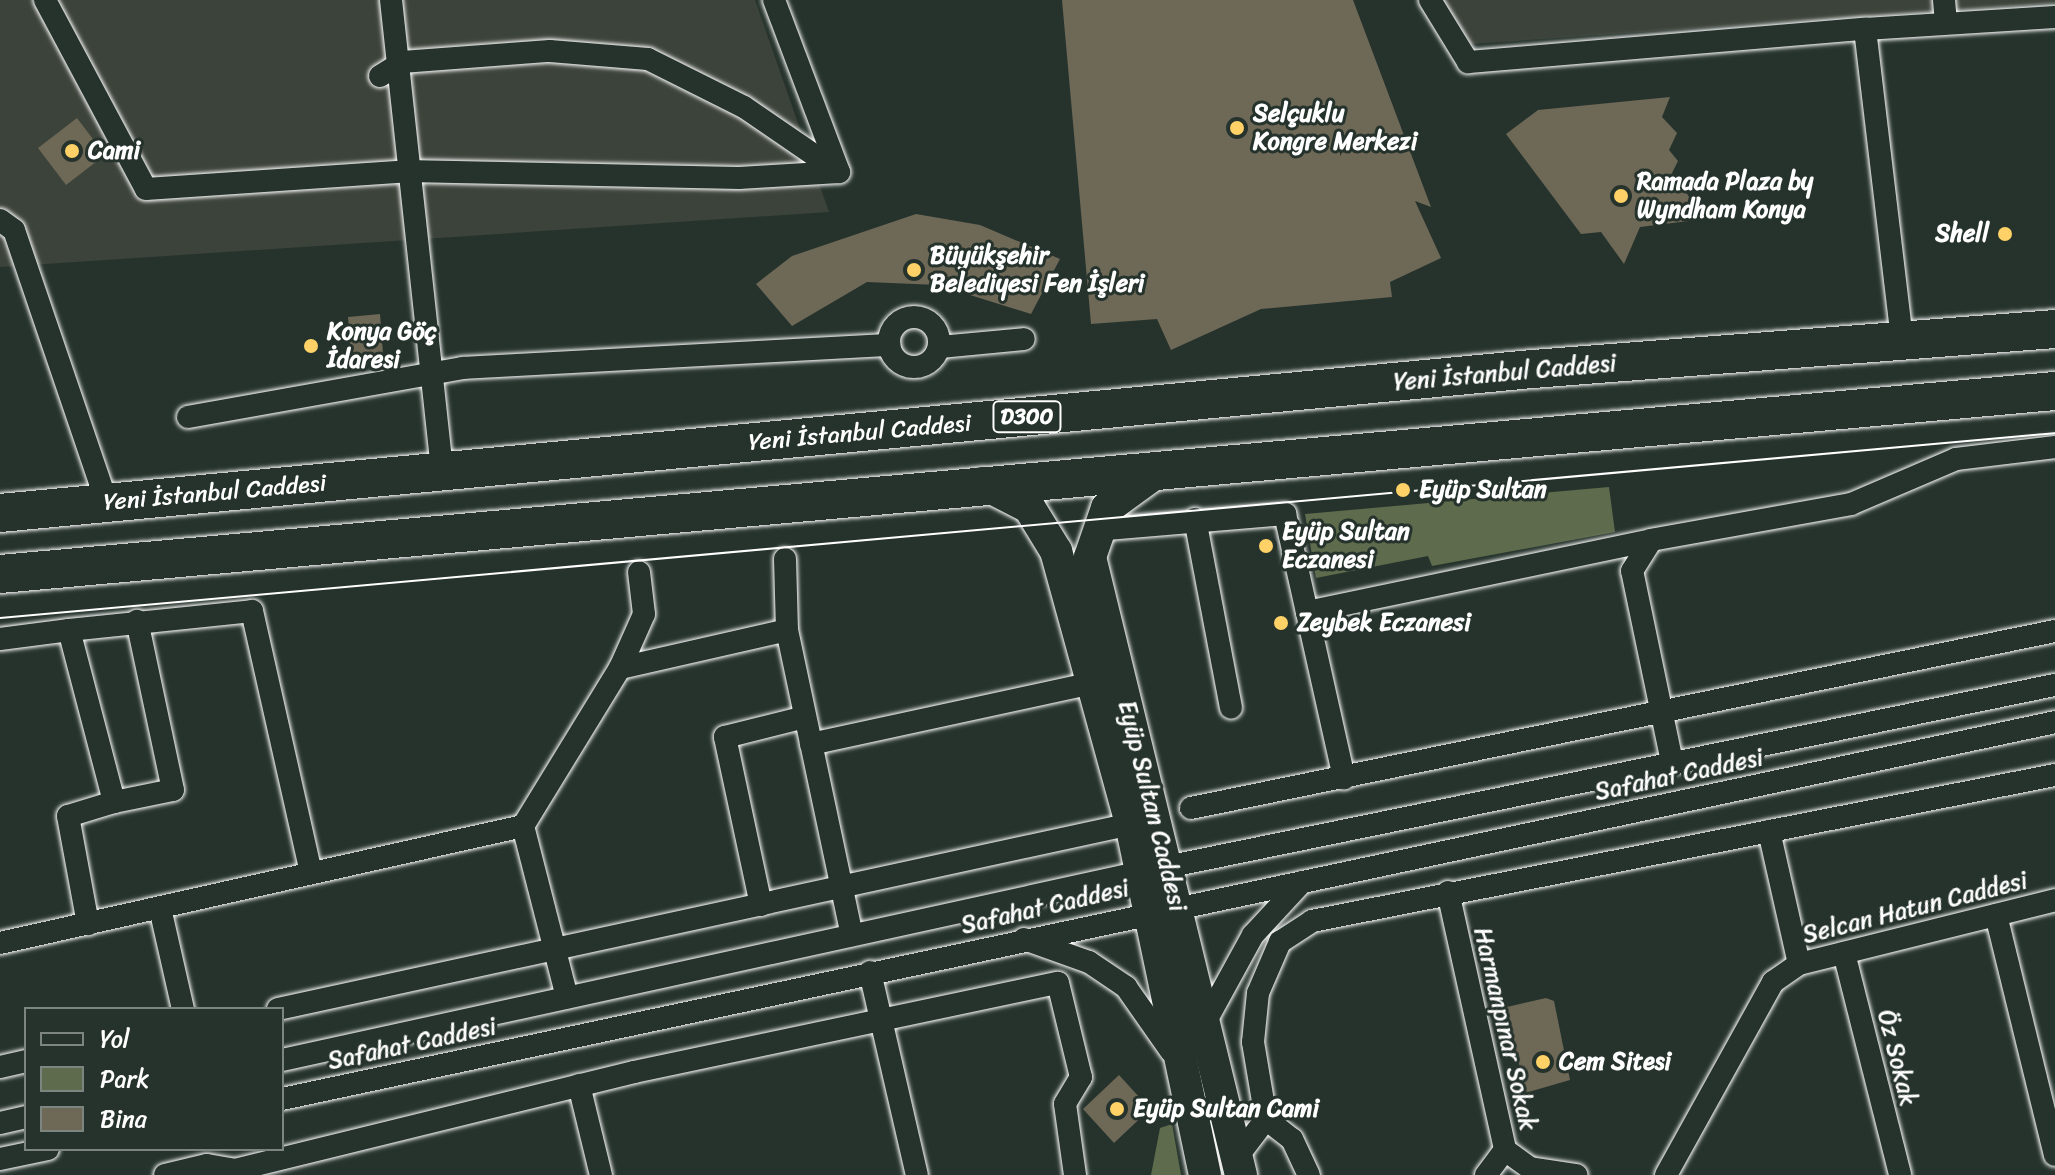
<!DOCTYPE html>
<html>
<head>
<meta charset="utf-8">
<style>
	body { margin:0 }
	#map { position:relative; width:2055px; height:1175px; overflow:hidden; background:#26332d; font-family:Sriracha,sans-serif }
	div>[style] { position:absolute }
	.built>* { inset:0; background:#3c433a }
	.green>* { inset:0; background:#5e6b4c }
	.building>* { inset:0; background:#6e6857 }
	.roads { filter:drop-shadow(0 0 2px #fff) drop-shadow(0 0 2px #fff) }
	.minor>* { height:22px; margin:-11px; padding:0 11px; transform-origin:11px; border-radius:11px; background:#26332d }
	.minor>.ring { margin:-11px; padding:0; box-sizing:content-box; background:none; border:22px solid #26332d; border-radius:50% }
	.secondary>* { height:32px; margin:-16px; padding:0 16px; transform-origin:16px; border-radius:16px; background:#26332d }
	.trunk>* { height:38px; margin:-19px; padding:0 19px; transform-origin:19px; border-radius:19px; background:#26332d }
	.tram>* { height:2px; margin:-1px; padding:0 1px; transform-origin:1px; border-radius:1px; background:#fff }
	.dots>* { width:22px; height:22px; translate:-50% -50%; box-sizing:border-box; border:4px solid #26332d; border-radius:50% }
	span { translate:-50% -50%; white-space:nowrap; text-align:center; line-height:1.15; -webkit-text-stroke:6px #26332d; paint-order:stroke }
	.shield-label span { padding:2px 6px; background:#26332d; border:2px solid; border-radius:6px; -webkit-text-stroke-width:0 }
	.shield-label { font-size:22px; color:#fff; font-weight:700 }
	.poi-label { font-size:24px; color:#fff; font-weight:700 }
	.left { translate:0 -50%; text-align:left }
	.right { translate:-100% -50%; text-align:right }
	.street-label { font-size:24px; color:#fff }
	.legend { position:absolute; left:24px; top:1007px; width:260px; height:144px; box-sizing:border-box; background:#26332d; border:2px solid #7d8581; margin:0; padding:10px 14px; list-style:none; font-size:24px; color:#fff }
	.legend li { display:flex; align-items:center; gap:16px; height:40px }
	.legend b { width:40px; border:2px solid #7d8581 }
</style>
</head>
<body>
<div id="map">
	<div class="built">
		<i style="clip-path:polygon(0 0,755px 0,829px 212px,0 267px)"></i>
		<i style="clip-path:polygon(1442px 0,2055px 0,2055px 3px,1471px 44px)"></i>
	</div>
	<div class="green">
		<i style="clip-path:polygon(1609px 487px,1615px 532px,1432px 566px,1428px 556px,1316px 578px,1305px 514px)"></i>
		<i style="clip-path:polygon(1172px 1124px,1181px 1175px,1151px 1175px,1160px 1128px)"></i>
	</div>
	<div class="building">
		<i style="clip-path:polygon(1062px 0,1353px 0,1431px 207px,1415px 201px,1441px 258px,1390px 282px,1392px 297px,1261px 309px,1171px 350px,1157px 319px,1091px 324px)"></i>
		<i style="clip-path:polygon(1670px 97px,1662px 117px,1677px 133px,1669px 150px,1678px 161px,1672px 173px,1705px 219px,1640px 227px,1624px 264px,1601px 232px,1581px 234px,1506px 134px,1538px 110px)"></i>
		<i style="clip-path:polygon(77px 118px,105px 155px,66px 185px,38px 148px)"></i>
		<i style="clip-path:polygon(916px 214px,980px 225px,1060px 259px,1031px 314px,938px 285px,867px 282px,792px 326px,756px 284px,792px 256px)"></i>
		<i style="clip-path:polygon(380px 314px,383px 354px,351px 357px,348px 317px)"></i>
		<i style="clip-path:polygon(1546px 998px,1554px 1001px,1570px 1080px,1525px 1093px,1507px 1007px)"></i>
		<i style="clip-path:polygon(1119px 1075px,1150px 1109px,1114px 1143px,1083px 1109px)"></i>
	</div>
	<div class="roads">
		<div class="minor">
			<i style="left:45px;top:0;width:214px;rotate:61.9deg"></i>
			<i style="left:146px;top:189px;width:262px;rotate:-3.9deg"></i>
			<i style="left:407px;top:171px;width:332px;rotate:1.2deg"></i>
			<i style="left:739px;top:178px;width:100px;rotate:-3.4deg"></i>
			<i style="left:391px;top:0;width:475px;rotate:83.8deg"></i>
			<i style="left:774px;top:0;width:184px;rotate:69.3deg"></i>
			<i style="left:1430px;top:0;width:73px;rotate:58.5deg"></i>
			<i style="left:1468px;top:62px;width:398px;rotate:-4.8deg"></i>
			<i style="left:1865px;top:29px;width:314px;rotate:83.2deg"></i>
			<i style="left:1944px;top:0;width:21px;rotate:85deg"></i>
			<i style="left:1865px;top:29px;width:190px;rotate:-3.6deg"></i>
			<i style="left:380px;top:76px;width:26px;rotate:-32deg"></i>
			<i style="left:402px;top:62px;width:148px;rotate:-4.3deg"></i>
			<i style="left:550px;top:51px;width:98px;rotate:4.7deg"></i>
			<i style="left:648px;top:59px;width:107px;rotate:26.6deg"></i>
			<i style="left:744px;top:107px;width:115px;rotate:34.4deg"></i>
			<i style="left:0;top:220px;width:17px;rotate:36deg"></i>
			<i style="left:14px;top:230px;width:288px;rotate:71.2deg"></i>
			<i class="ring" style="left:889px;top:317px;width:28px;height:28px"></i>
			<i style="left:940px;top:347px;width:84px;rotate:-5.4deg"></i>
			<i style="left:188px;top:417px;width:279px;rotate:-10.1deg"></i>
			<i style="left:463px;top:368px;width:427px;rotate:-3.1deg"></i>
			<i style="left:1195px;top:519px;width:192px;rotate:79.2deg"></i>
			<i style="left:1095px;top:530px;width:191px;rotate:-4.8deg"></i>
			<i style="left:1285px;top:514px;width:271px;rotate:77.4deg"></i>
			<i style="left:785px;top:559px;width:71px;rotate:88.4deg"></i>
			<i style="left:787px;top:630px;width:312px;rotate:78deg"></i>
			<i style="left:1307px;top:612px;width:351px;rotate:-11.8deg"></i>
			<i style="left:69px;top:630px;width:184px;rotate:-5.9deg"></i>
			<i style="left:252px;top:611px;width:268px;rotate:77.3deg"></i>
			<i style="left:0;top:639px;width:70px;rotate:-7.4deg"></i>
			<i style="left:69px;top:630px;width:178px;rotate:75.3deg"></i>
			<i style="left:114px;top:802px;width:48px;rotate:163.1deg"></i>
			<i style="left:68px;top:816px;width:110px;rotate:79.5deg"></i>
			<i style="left:620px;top:668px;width:59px;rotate:-66deg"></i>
			<i style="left:644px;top:614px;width:42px;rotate:-96.8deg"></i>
			<i style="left:811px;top:744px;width:289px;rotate:-12.2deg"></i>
			<i style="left:1672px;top:762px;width:195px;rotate:-101.8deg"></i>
			<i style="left:1632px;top:571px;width:36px;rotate:-58deg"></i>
			<i style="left:1651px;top:540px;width:203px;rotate:-10.2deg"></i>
			<i style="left:1851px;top:504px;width:114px;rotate:-23.2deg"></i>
			<i style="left:1956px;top:459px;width:100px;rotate:-6.9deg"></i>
			<i style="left:114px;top:802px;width:60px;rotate:-11.5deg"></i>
			<i style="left:173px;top:790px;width:173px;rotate:-102deg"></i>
			<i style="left:1191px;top:808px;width:882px;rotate:-11.58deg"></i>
			<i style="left:523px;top:826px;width:177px;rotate:75.6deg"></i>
			<i style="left:1769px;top:831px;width:136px;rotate:77.3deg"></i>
			<i style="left:1448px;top:892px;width:264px;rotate:77.5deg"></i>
			<i style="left:1505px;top:1150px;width:31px;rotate:36deg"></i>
			<i style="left:1530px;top:1168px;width:47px;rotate:8.7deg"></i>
			<i style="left:761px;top:905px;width:172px;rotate:-102.1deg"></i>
			<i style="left:725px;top:737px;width:82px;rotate:-14deg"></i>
			<i style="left:160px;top:908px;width:104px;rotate:77.2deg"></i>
			<i style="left:1996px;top:915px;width:247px;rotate:76.2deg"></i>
			<i style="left:1024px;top:939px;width:69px;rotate:19.5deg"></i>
			<i style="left:1089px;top:962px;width:45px;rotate:34deg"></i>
			<i style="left:1126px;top:987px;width:78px;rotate:54.9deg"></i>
			<i style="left:0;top:943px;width:536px;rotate:-12.61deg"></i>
			<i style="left:523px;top:826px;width:185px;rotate:-58.5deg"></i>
			<i style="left:620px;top:668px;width:171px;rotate:-12.8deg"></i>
			<i style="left:1844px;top:953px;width:229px;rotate:75.8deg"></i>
			<i style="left:870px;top:972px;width:208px;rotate:77deg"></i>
			<i style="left:278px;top:1009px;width:873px;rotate:-12.24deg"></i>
			<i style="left:1207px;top:1019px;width:96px;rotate:-61.3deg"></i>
			<i style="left:1253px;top:935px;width:72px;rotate:-47.2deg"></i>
			<i style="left:282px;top:1060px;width:880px;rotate:-12.33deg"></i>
			<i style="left:1142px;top:872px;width:932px;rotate:-11.58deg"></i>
			<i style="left:0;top:1067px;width:27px;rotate:-13deg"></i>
			<i style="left:579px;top:1085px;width:93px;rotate:76.3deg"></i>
			<i style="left:282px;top:1099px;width:1813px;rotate:-12deg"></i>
			<i style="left:1266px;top:1119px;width:33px;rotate:38deg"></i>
			<i style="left:1292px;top:1139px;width:40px;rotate:65deg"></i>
			<i style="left:0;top:1123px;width:27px;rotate:-13deg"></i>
			<i style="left:1237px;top:1157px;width:48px;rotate:-52.7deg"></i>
			<i style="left:1266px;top:1119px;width:78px;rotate:-99.6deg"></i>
			<i style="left:1253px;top:1042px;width:49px;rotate:-84.2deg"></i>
			<i style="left:1258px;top:993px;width:56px;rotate:-66.7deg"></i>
			<i style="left:1280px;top:942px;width:38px;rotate:-33deg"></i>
			<i style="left:1312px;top:921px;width:757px;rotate:-11.12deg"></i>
			<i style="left:0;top:1159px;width:49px;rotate:-11.8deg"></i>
			<i style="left:165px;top:1175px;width:43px;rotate:-13.4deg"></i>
			<i style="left:207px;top:1165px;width:28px;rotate:10deg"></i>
			<i style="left:235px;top:1170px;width:411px;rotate:-13.8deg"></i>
			<i style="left:634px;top:1072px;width:433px;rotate:-11.9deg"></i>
			<i style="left:1058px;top:983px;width:97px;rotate:76.3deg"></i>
			<i style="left:1081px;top:1077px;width:31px;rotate:121deg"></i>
			<i style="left:1065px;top:1104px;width:72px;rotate:82deg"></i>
			<i style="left:1486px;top:1175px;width:31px;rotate:-53deg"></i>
			<i style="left:1666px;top:1175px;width:221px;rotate:-61deg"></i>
			<i style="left:1773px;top:982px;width:32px;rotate:-35deg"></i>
			<i style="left:1799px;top:964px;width:264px;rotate:-14deg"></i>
		</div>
		<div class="secondary">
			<i style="left:1158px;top:471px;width:63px;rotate:144deg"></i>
			<i style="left:1107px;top:508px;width:52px;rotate:109.1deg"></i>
			<i style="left:1090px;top:557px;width:636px;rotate:76.27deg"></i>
			<i style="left:982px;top:483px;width:53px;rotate:27.1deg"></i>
			<i style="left:1029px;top:507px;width:52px;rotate:58.5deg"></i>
			<i style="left:1056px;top:551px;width:283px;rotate:74.6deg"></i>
			<i style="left:1131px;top:824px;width:359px;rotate:78.1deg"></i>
		</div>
		<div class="trunk">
			<i style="left:0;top:513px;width:1540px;rotate:-5.37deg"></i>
			<i style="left:1533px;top:369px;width:524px;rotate:-4.38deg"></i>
			<i style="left:0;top:574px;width:2063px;rotate:-5.09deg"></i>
		</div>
	</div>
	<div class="tram">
		<i style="left:0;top:618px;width:2063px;rotate:-5.14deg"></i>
	</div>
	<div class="dots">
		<i style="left:1237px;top:128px;background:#ffd166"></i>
		<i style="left:72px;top:151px;background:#ffd166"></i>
		<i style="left:1621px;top:196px;background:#ffd166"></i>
		<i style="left:2005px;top:234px;background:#ffd166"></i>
		<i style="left:914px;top:270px;background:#ffd166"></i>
		<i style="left:311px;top:346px;background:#ffd166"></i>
		<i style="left:1403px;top:490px;background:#ffd166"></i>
		<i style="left:1266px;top:546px;background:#ffd166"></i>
		<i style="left:1281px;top:623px;background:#ffd166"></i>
		<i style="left:1543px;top:1062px;background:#ffd166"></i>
		<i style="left:1117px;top:1109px;background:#ffd166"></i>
	</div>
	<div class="shield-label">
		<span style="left:1027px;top:417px">D300</span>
	</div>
	<div class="poi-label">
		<span class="left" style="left:1253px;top:128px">Selçuklu<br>Kongre Merkezi</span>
		<span class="left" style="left:88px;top:151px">Cami</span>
		<span class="left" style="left:1637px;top:196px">Ramada Plaza by<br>Wyndham Konya</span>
		<span class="right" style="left:1989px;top:234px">Shell</span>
		<span class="left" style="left:930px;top:270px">Büyükşehir<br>Belediyesi Fen İşleri</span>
		<span class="left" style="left:327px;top:346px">Konya Göç<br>İdaresi</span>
		<span class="left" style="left:1419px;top:490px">Eyüp Sultan</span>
		<span class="left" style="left:1282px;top:546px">Eyüp Sultan<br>Eczanesi</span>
		<span class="left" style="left:1297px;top:623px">Zeybek Eczanesi</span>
		<span class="left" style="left:1559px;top:1062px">Cem Sitesi</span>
		<span class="left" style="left:1133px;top:1109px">Eyüp Sultan Cami</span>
	</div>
	<div class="street-label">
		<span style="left:1505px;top:373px;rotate:-5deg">Yeni İstanbul Caddesi</span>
		<span style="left:860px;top:433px;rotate:-5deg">Yeni İstanbul Caddesi</span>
		<span style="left:215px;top:493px;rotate:-5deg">Yeni İstanbul Caddesi</span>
		<span style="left:1679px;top:775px;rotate:-12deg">Safahat Caddesi</span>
		<span style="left:1152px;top:806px;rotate:76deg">Eyüp Sultan Caddesi</span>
		<span style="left:1045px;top:907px;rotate:-13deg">Safahat Caddesi</span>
		<span style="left:1915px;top:908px;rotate:-14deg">Selcan Hatun Caddesi</span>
		<span style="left:1505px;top:1029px;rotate:77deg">Harmanpınar Sokak</span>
		<span style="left:412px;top:1044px;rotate:-12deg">Safahat Caddesi</span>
		<span style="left:1897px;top:1058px;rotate:76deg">Öz Sokak</span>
	</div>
	<ul class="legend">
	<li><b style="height:10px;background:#26332d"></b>Yol</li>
	<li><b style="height:22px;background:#5e6b4c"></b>Park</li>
	<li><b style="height:22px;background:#6e6857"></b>Bina</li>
	</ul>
</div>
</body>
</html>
